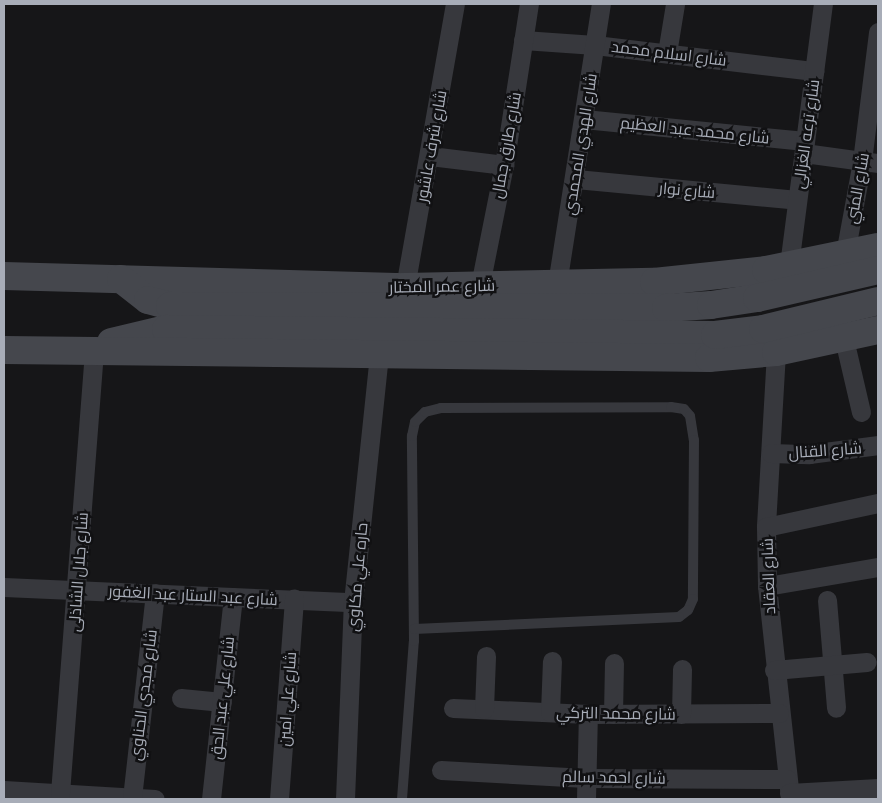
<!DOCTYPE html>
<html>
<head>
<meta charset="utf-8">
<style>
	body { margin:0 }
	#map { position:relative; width:882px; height:803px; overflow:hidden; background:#161618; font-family:"Archivo Narrow",Cairo,sans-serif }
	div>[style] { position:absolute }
	.service>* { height:10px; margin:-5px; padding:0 5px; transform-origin:5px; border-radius:5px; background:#37383d }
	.minor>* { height:19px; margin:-9.5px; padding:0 9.5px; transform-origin:9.5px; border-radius:9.5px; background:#37383d }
	.secondary>* { height:28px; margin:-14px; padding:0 14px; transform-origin:14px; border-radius:14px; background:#45474d }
	.secondary-bridge>* { height:28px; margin:-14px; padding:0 14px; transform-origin:14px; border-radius:14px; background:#45474d }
	span { translate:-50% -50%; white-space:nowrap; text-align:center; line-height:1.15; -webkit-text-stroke:5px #111113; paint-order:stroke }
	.street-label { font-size:16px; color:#a8adb8 }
	.frame { position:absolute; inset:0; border:5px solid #a8adb8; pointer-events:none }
</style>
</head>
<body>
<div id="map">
	<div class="service">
		<i style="left:402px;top:799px;width:158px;rotate:-85.7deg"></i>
		<i style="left:414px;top:641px;width:205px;rotate:-90.6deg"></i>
		<i style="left:412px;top:436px;width:14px;rotate:-78deg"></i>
		<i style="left:415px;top:422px;width:14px;rotate:-45deg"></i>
		<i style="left:425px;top:412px;width:16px;rotate:-14deg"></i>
		<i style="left:441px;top:408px;width:230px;rotate:-0.2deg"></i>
		<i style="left:671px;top:407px;width:13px;rotate:9deg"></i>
		<i style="left:684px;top:409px;width:9px;rotate:49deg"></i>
		<i style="left:690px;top:416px;width:24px;rotate:81deg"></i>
		<i style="left:694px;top:440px;width:159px;rotate:90.4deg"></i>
		<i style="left:693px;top:599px;width:12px;rotate:114deg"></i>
		<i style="left:688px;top:610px;width:11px;rotate:142deg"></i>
		<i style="left:679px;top:617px;width:265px;rotate:177.4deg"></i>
	</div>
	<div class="minor">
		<i style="left:523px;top:40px;width:72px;rotate:4deg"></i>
		<i style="left:595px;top:45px;width:221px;rotate:6.8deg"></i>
		<i style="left:667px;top:53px;width:50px;rotate:-80.7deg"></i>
		<i style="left:584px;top:119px;width:222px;rotate:5.7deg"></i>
		<i style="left:804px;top:153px;width:75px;rotate:7.7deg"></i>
		<i style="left:430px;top:156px;width:75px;rotate:6.9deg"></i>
		<i style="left:576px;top:179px;width:222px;rotate:5.4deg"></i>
		<i style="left:845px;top:254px;width:95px;rotate:-79.6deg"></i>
		<i style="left:862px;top:161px;width:130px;rotate:-82.9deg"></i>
		<i style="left:789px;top:265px;width:263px;rotate:-82.6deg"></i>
		<i style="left:557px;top:284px;width:283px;rotate:-81.1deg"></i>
		<i style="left:480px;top:285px;width:122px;rotate:-78.7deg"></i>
		<i style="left:504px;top:165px;width:163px;rotate:-81.2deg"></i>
		<i style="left:405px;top:287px;width:287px;rotate:-80deg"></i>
		<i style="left:844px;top:339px;width:75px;rotate:76.9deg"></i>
		<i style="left:776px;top:352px;width:175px;rotate:93.3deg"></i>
		<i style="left:766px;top:527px;width:59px;rotate:89deg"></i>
		<i style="left:767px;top:586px;width:214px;rotate:83.8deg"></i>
		<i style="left:771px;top:453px;width:38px;rotate:2deg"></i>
		<i style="left:809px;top:454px;width:70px;rotate:-7.4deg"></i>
		<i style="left:766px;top:527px;width:115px;rotate:-12.1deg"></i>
		<i style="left:767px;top:586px;width:113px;rotate:-9.7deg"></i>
		<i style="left:4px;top:587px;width:349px;rotate:2.5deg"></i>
		<i style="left:827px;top:600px;width:108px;rotate:85.2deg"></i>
		<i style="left:774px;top:670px;width:93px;rotate:-4.9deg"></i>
		<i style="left:181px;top:698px;width:41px;rotate:5.6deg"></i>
		<i style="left:453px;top:708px;width:135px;rotate:2.5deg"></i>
		<i style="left:588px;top:714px;width:191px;rotate:-0.3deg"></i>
		<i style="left:484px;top:709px;width:53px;rotate:-87.8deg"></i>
		<i style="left:550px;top:712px;width:51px;rotate:-87.8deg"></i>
		<i style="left:613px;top:714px;width:51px;rotate:-88.9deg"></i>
		<i style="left:681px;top:714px;width:45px;rotate:-88.7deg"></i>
		<i style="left:441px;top:770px;width:145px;rotate:3.2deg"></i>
		<i style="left:586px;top:778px;width:201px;rotate:0.3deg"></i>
		<i style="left:4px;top:790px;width:151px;rotate:3.4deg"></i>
		<i style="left:60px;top:793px;width:445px;rotate:-85.6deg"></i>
		<i style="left:789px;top:793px;width:89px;rotate:-3.2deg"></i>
		<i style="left:132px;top:798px;width:206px;rotate:-83.6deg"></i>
		<i style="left:211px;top:799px;width:203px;rotate:-83.8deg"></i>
		<i style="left:279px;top:799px;width:201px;rotate:-85.7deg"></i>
		<i style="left:345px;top:799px;width:197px;rotate:-87.7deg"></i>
		<i style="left:353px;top:602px;width:247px;rotate:-84deg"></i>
		<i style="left:586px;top:799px;width:85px;rotate:-88.7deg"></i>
	</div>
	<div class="secondary">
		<i style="left:4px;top:276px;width:401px;rotate:1.6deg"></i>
		<i style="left:405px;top:287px;width:249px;rotate:-1.2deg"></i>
		<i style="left:654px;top:282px;width:113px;rotate:-6.1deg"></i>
		<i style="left:766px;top:270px;width:114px;rotate:-11.6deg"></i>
		<i style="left:121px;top:279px;width:34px;rotate:38deg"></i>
		<i style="left:148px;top:300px;width:23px;rotate:15deg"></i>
		<i style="left:170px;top:306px;width:496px;rotate:0.2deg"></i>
		<i style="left:666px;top:308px;width:45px;rotate:-3.8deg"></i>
		<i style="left:111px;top:342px;width:57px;rotate:-13.3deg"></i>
		<i style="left:166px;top:329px;width:549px;rotate:0.63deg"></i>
		<i style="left:4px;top:350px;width:705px;rotate:0.65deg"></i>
		<i style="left:709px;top:358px;width:67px;rotate:-5.1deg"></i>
		<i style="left:776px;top:352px;width:104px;rotate:-12.2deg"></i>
	</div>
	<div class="secondary-bridge">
		<i style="left:711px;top:305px;width:47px;rotate:-8.7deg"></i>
		<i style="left:757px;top:298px;width:124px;rotate:-13deg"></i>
		<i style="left:715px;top:335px;width:48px;rotate:-7.1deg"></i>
		<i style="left:763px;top:329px;width:118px;rotate:-13.7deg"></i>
	</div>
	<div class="street-label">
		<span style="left:669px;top:53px;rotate:7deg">شارع اسلام محمد</span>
		<span style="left:695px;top:130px;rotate:6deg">شارع محمد عبد العظيم</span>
		<span style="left:806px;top:134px;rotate:-82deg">شارع ترعه الغزالي</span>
		<span style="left:580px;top:144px;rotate:-81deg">شارع الهدي المحمدي</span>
		<span style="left:506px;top:145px;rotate:-80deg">شارع طارق جمال</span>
		<span style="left:431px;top:146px;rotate:-80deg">شارع شرف عاشور</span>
		<span style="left:857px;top:188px;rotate:-80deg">شارع المني</span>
		<span style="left:687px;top:190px;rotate:5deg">شارع نوار</span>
		<span style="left:442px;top:286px;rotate:-1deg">شارع عمر المختار</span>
		<span style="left:825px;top:450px;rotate:-4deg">شارع القنال</span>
		<span style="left:78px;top:572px;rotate:-86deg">شارع جلال الشاذلى</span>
		<span style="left:768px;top:576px;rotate:-92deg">شارع العقاد</span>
		<span style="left:357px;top:577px;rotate:-85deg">حاره علي مكاوي</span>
		<span style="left:193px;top:595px;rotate:3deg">شارع عبد الستار عبد الغفور</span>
		<span style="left:143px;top:695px;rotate:-83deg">شارع مجدي الحناوي</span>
		<span style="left:222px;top:698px;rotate:-84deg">شارع علي عبد الحق</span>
		<span style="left:287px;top:699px;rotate:-86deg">شارع علي امين</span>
		<span style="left:616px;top:713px;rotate:1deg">شارع محمد التركي</span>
		<span style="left:614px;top:777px;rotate:1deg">شارع احمد سالم</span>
	</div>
	<div class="frame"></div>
</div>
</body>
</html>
